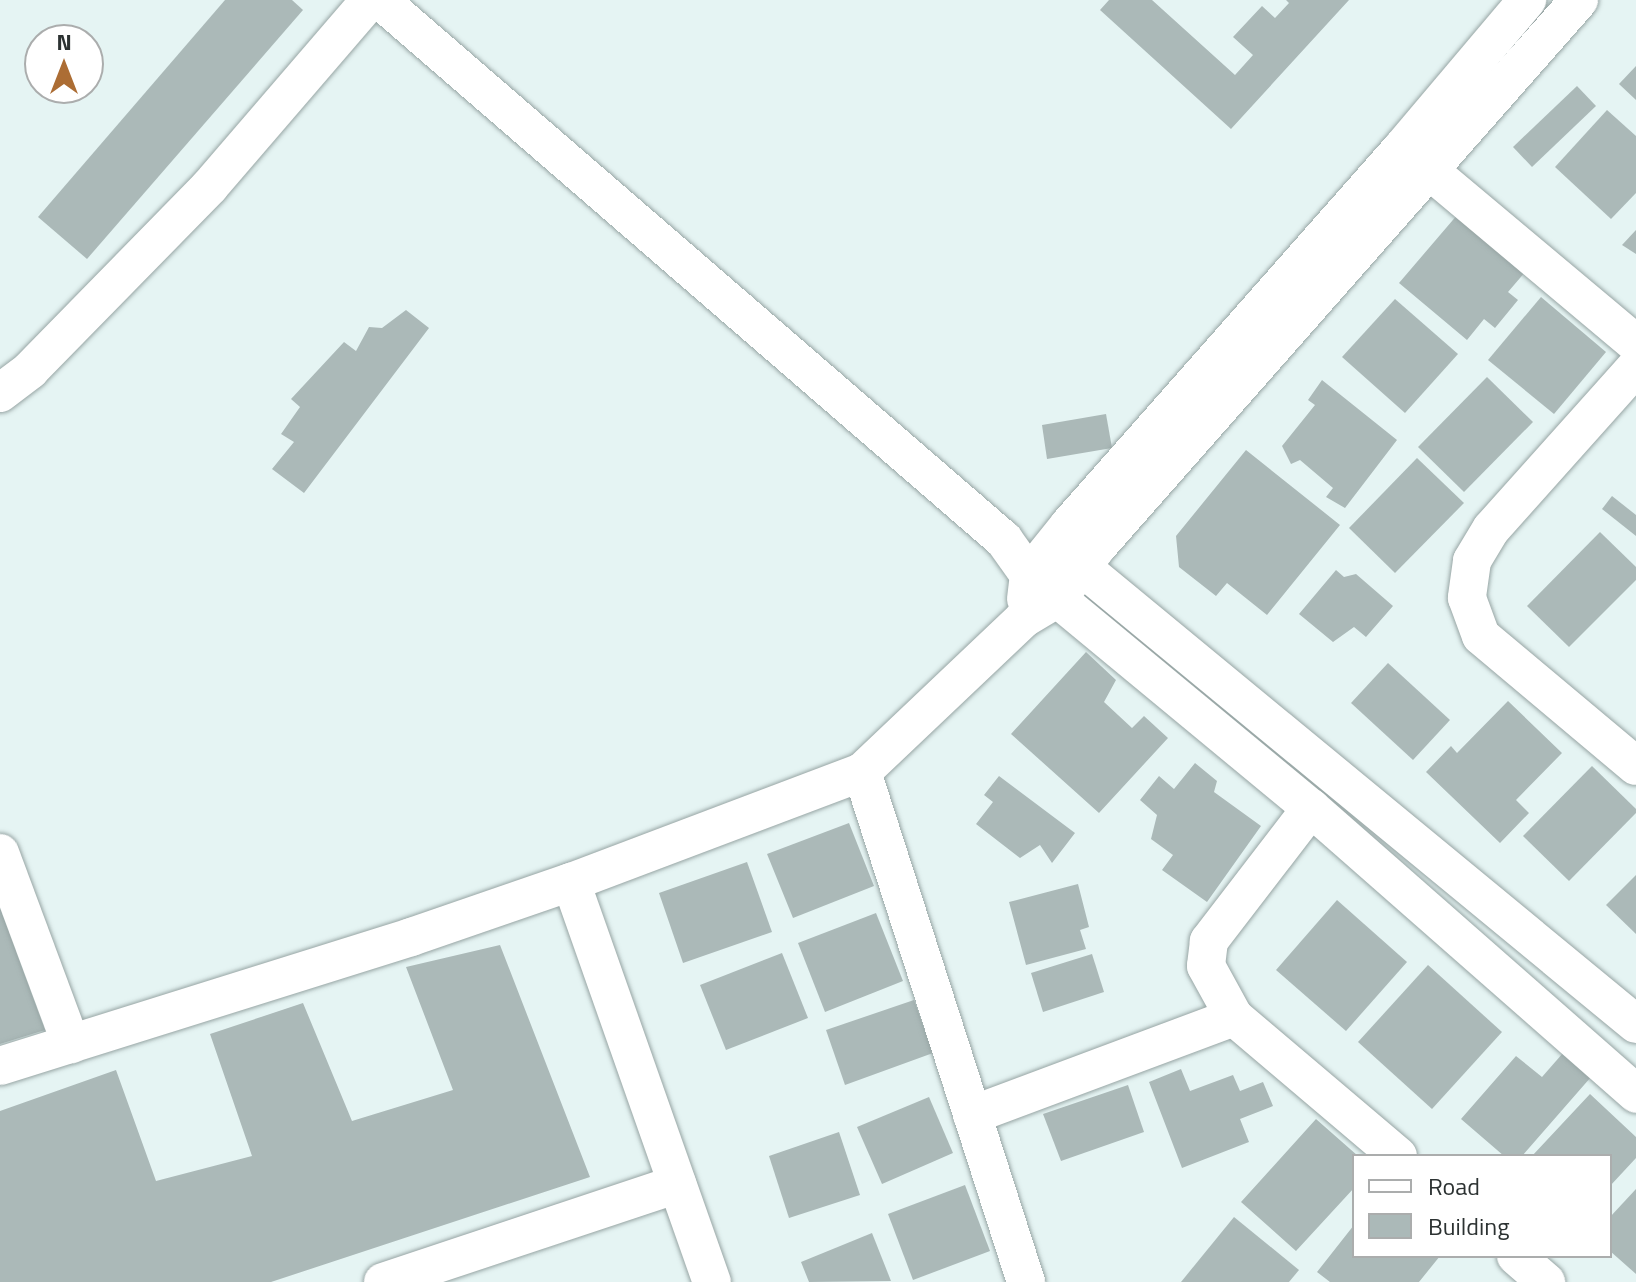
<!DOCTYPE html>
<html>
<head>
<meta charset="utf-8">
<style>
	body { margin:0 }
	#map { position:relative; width:1636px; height:1282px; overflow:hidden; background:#e5f4f3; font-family:"Titillium Web",sans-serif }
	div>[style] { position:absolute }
	.building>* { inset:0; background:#abb9b8 }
	.roads { filter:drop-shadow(0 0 2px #97a5a4) drop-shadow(0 0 2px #97a5a4) }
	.minor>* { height:38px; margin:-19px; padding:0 19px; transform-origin:19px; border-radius:19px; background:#fff }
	span { translate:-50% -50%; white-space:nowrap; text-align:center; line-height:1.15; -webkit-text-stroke:7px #fff; paint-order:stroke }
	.legend { position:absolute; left:1352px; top:1154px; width:260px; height:104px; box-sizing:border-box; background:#fff; border:2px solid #abadad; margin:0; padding:10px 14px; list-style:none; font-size:24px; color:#2c3232 }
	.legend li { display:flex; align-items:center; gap:16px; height:40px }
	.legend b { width:40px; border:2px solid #abadad }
	.north { position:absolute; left:24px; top:24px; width:80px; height:80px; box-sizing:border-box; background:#fff; border:2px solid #abadad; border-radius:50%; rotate:0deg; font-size:22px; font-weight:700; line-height:32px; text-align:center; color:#2c3232 }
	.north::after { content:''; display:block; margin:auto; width:28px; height:36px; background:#ac6d34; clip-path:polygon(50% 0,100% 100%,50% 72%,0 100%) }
</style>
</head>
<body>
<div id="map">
	<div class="building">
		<i style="clip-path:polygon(225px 0,292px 0,303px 10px,87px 259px,38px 217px)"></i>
		<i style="clip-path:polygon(1109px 0,1152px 0,1235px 75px,1253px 55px,1233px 37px,1262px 6px,1275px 18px,1289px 3px,1286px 0,1349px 0,1231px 129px,1100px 10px)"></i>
		<i style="clip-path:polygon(1636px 66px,1636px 100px,1619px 84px)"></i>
		<i style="clip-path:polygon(1577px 86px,1596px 106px,1532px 167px,1513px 147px)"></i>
		<i style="clip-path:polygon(1607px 110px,1636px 136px,1636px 193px,1611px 219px,1555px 167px)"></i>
		<i style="clip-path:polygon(1458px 214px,1526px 271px,1508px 292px,1518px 300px,1495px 328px,1484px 319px,1467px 340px,1399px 283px)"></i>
		<i style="clip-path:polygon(1636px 230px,1636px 254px,1622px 245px)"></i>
		<i style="clip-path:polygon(1541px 297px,1606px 352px,1554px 414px,1488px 360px)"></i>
		<i style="clip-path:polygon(1395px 299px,1458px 354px,1405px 413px,1342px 357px)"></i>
		<i style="clip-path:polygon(406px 310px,429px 328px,304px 493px,272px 469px,294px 442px,281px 434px,300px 407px,291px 399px,344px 342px,356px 351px,369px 327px,382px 328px)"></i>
		<i style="clip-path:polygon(1487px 377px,1533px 422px,1464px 492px,1418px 447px)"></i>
		<i style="clip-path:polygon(1322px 380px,1397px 440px,1345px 508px,1326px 497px,1333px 488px,1300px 460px,1291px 464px,1282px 446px,1315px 405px,1308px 400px)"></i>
		<i style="clip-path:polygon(1106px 414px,1112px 448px,1047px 459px,1042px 425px)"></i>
		<i style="clip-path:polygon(1246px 450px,1340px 525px,1267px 615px,1227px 583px,1216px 596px,1179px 567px,1176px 536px)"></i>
		<i style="clip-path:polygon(1417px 458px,1464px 503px,1395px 573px,1349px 528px)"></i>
		<i style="clip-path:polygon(1612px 496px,1636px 515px,1636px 536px,1602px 509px)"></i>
		<i style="clip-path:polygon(1600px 532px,1636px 567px,1636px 580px,1569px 647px,1527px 606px)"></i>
		<i style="clip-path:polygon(1336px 570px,1344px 577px,1356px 574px,1393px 606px,1366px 637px,1354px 627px,1333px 642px,1299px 614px)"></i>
		<i style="clip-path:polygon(1086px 652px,1116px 680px,1104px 702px,1132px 728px,1144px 716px,1168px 738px,1099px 813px,1011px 734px)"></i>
		<i style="clip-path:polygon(1388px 663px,1450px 720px,1413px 760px,1351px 703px)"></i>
		<i style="clip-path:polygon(1508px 701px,1562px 753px,1516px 800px,1529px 813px,1500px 843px,1426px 772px,1451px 746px,1457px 753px)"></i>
		<i style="clip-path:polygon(1195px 763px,1217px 781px,1214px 792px,1261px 826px,1207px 902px,1162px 870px,1173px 855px,1151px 839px,1157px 815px,1140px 800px,1159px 776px,1174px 789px)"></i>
		<i style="clip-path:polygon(1592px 766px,1636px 809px,1636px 813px,1569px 881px,1523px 836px)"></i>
		<i style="clip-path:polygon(999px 776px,1075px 833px,1052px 863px,1040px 845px,1020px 858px,976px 824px,993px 802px,984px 795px)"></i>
		<i style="clip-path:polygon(849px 823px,874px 886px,793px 918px,767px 854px)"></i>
		<i style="clip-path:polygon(747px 862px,772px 932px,683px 963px,659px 893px)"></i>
		<i style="clip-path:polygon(1636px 875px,1636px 934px,1606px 905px)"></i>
		<i style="clip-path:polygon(1078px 884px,1089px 927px,1080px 930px,1086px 949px,1026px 965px,1009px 902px)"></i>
		<i style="clip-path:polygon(1337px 900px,1407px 962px,1346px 1031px,1276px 970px)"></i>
		<i style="clip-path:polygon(0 908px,45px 1030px,0 1044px)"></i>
		<i style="clip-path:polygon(876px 913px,903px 981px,825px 1012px,798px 943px)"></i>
		<i style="clip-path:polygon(500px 945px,590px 1177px,271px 1282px,0 1282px,0 1111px,116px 1070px,156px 1181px,252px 1156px,210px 1034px,303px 1003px,352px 1121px,453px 1090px,406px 967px)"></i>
		<i style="clip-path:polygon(782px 953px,808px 1018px,726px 1050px,700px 985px)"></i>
		<i style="clip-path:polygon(1092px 954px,1104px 992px,1043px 1012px,1031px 973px)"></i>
		<i style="clip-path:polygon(1428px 965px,1502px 1032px,1432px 1109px,1358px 1042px)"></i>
		<i style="clip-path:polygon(914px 1000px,933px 1053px,845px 1085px,826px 1030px)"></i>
		<i style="clip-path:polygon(1563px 1053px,1591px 1077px,1522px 1156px,1504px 1156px,1461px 1119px,1516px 1056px,1542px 1077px)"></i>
		<i style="clip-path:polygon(1181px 1069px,1190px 1091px,1233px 1075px,1240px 1091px,1263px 1082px,1273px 1106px,1240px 1119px,1249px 1142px,1182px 1168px,1149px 1082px)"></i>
		<i style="clip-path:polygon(1128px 1085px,1144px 1132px,1061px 1161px,1043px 1114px)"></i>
		<i style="clip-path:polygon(1590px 1094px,1636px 1137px,1636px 1158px,1610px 1186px,1610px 1156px,1532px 1156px)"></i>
		<i style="clip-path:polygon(929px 1097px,953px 1153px,882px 1184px,857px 1127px)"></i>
		<i style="clip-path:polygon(1316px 1119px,1358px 1156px,1354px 1156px,1354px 1188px,1296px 1251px,1241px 1202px)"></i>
		<i style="clip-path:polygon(839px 1132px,860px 1195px,789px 1218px,769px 1156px)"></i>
		<i style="clip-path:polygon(965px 1185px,990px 1251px,913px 1280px,888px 1214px)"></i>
		<i style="clip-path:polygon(1636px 1189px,1636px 1274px,1610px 1251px,1610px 1217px)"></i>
		<i style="clip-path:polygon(1234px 1217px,1299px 1270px,1289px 1282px,1181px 1282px)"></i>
		<i style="clip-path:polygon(1354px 1225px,1354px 1256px,1440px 1256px,1419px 1282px,1330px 1282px,1317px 1272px)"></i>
		<i style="clip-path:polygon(872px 1233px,891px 1281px,809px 1282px,801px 1262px)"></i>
	</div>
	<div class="roads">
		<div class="minor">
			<i style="left:380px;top:0;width:825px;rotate:40.87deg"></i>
			<i style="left:1004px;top:540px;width:43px;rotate:54.5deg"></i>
			<i style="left:1029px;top:575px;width:366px;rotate:39.6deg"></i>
			<i style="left:1311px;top:808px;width:433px;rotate:41.3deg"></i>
			<i style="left:1411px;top:155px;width:294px;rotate:40deg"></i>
			<i style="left:1636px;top:367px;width:217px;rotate:131.8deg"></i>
			<i style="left:1491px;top:529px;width:37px;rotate:121deg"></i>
			<i style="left:1472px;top:561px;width:37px;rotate:98deg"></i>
			<i style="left:1467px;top:598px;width:40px;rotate:69.8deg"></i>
			<i style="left:1481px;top:636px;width:202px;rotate:40deg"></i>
			<i style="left:0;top:393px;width:38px;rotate:-37deg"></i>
			<i style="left:30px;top:370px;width:257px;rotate:-45.6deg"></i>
			<i style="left:210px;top:186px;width:245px;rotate:-49.3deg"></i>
			<i style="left:1061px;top:550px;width:745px;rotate:39.5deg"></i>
			<i style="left:1026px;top:599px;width:24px;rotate:-83deg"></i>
			<i style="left:1029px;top:575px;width:64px;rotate:-51.3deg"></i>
			<i style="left:1069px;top:525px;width:503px;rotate:-48.55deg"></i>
			<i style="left:1402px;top:148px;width:194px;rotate:-49.8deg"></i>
			<i style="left:862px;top:772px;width:536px;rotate:72.17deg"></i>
			<i style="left:1311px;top:808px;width:168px;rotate:127.5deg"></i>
			<i style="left:1209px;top:941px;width:25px;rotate:97deg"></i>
			<i style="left:1206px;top:966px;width:58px;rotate:61.2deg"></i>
			<i style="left:1234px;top:1017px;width:215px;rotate:40.3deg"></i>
			<i style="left:0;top:853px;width:204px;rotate:69.6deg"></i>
			<i style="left:571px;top:882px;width:424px;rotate:70.6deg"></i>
			<i style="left:0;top:1066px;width:431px;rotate:-17.4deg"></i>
			<i style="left:411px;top:937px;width:169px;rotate:-19deg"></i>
			<i style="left:571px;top:882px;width:311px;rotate:-20.7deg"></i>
			<i style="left:862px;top:772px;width:222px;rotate:-43.5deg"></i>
			<i style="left:1023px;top:619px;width:41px;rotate:-31deg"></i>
			<i style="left:1058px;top:598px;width:64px;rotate:-52.6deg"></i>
			<i style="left:1097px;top:547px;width:729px;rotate:-48.61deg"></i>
			<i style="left:972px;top:1115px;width:280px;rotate:-20.5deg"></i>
			<i style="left:1516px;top:1256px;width:40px;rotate:41deg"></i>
			<i style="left:383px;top:1282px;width:310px;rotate:-18.4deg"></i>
		</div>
	</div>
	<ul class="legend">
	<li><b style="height:10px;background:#fff"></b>Road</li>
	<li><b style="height:22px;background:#abb9b8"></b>Building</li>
	</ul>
	<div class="north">N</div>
</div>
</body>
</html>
